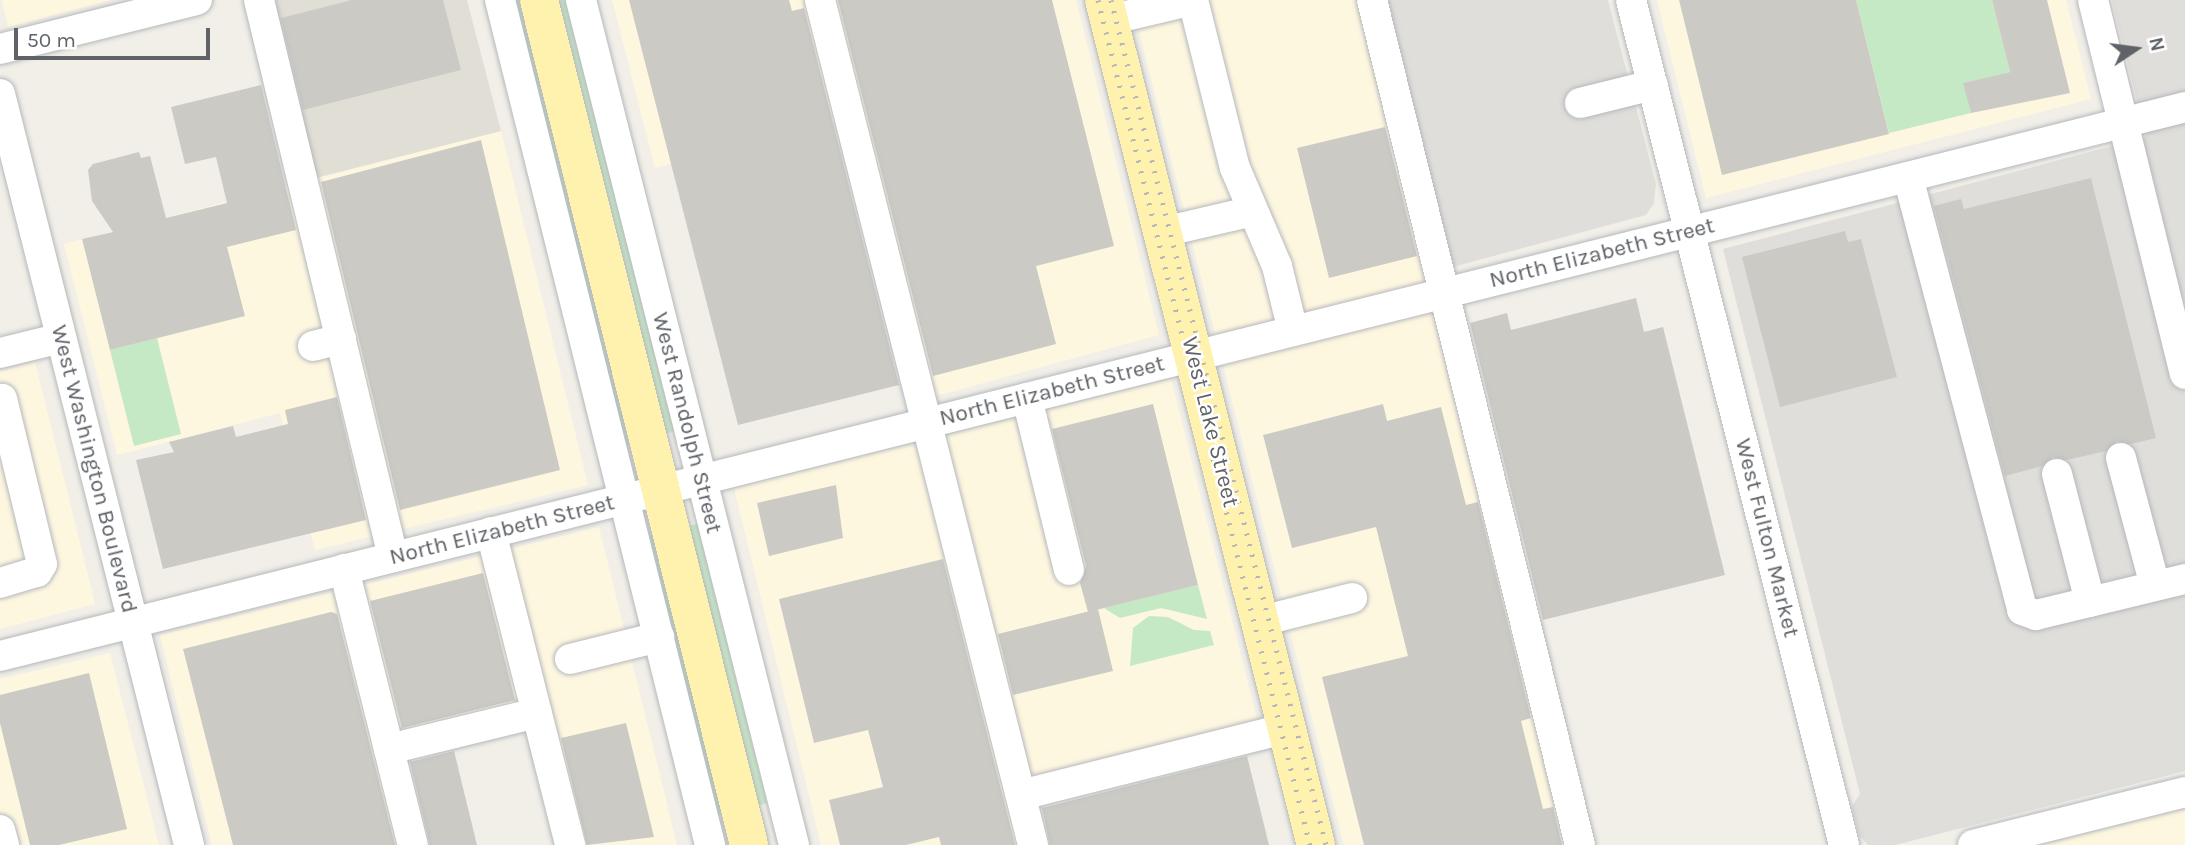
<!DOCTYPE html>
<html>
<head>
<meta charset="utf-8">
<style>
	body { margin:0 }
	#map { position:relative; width:2185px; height:845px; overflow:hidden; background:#f1efe8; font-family:Karla,sans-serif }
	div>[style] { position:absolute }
	.commercial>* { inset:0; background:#fef7e0 }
	.industrial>* { inset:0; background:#e0deda }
	.education>* { inset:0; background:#e1ded6 }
	.green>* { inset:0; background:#c5e8c5 }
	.building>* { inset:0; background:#cccac5 }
	.roads { filter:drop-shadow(0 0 2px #b5b8bc) drop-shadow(0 0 2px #b5b8bc) }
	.minor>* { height:30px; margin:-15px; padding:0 15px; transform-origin:15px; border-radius:15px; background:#fff }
	.major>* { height:38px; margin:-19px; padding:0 19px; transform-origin:19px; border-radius:19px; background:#fff2af }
	.rail>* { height:5px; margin-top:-2.5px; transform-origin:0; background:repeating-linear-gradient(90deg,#b6b7b8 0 2px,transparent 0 11px) }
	span { translate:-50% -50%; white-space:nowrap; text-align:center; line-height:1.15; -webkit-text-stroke:5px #fff; paint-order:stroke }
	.street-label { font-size:23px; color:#5f6368 }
	.north { position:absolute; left:2101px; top:14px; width:70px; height:70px; -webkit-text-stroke:5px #fff; paint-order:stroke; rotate:77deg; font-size:19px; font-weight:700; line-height:28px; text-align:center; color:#5f6368 }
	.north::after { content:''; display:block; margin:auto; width:24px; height:32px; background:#5f6368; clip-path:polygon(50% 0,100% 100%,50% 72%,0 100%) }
	.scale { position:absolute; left:14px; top:28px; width:196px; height:32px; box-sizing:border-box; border:4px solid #5f6368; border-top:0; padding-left:9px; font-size:21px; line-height:24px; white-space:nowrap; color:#5f6368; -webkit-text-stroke:5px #fff; paint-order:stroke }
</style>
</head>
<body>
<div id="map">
	<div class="commercial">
		<i style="clip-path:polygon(2px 0,110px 0,8px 27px)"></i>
		<i style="clip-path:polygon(612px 0,1076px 0,1159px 335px,921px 400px,850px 118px,655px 168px)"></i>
		<i style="clip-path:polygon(1131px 0,1372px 0,1580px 845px,1344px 845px)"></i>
		<i style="clip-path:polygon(1657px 0,2066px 0,2091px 99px,1706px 198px)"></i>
		<i style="clip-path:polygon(501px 131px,588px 485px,315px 550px,280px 413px,117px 455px,64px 244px)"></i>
		<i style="clip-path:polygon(35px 362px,95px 604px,0 629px,0 371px)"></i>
		<i style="clip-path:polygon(1171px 379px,1261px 735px,1021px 795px,1033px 845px,821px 845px,734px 488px)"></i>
		<i style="clip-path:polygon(599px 527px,677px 845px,570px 845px,537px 714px,390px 749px,413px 845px,212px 845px,160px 635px)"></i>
		<i style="clip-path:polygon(110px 653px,159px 845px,0 845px,0 679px)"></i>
		<i style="clip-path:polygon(2185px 809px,2185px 845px,2041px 845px)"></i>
	</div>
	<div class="industrial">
		<i style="clip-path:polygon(1372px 0,1608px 0,1656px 184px,1654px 203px,1646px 215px,1438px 271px)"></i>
		<i style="clip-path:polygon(2112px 0,2185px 0,2185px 771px,1895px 845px,1868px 845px,1859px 835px,1852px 806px,1860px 794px,1723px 249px,2146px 137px)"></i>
	</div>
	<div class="education">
		<i style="clip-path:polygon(278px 0,467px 0,501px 131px,303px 181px,260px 5px)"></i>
	</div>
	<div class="green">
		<i style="clip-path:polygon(512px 0,521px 0,632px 444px,623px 446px)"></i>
		<i style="clip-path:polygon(557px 0,567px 0,675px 431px,665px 434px)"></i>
		<i style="clip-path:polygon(1856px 0,1992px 0,2010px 72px,1964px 83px,1971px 113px,1889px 133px)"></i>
		<i style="clip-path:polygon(157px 338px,181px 434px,134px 446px,110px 350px)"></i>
		<i style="clip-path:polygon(697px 524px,767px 803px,759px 805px,689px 526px)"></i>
		<i style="clip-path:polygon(655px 534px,724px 813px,716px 815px,647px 536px)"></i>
		<i style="clip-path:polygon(1198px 585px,1207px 619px,1161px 608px,1120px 618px,1104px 608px)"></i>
		<i style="clip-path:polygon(1149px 616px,1168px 617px,1194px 630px,1210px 631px,1214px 645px,1130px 666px,1133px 628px)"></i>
	</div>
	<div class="building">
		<i style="clip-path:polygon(352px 0,443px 0,461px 70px,303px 110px,281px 18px)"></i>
		<i style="clip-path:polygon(629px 0,789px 0,792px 11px,804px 8px,899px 385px,738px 425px)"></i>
		<i style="clip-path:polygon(838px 0,1052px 0,1114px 246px,1036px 266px,1056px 344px,933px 376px)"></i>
		<i style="clip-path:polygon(1679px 0,1856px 0,1889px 134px,1722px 175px)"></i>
		<i style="clip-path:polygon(1992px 0,2047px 0,2070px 93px,1971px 113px,1963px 83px,2010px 72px)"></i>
		<i style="clip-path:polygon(261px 85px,296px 230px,227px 247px,245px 316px,110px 350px,82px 239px,113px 232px,92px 201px,88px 170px,93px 164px,139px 152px,141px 158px,150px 156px,166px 218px,227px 203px,216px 157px,185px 164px,171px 107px)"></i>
		<i style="clip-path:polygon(1385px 127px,1417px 256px,1329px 278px,1297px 148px)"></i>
		<i style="clip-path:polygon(481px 140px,560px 470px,400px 510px,321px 182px)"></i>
		<i style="clip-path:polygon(2091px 178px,2156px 438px,2131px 444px,2117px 441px,2106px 451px,2067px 460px,2053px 457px,2042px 466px,2005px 476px,1934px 206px,1961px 199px,1964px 209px)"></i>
		<i style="clip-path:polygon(1845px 231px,1848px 242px,1861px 239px,1897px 377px,1780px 407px,1742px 257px)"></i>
		<i style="clip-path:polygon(1636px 298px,1644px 332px,1663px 327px,1725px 575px,1543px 620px,1470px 323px,1507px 313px,1511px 330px)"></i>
		<i style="clip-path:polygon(337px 397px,366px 520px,163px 569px,136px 460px,174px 452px,169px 442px,233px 426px,236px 437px,288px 424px,285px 410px)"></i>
		<i style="clip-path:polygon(1153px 404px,1198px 585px,1088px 612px,1080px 583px,1086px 566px,1052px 429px)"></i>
		<i style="clip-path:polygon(1383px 404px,1387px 421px,1441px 407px,1466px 505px,1478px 502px,1531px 718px,1521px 721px,1543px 809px,1553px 807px,1562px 845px,1364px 845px,1322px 677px,1408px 656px,1376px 527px,1292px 548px,1263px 435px)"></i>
		<i style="clip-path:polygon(836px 485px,843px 538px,769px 556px,757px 503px)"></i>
		<i style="clip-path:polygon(943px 559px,1015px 845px,941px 845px,939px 837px,906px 845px,840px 845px,829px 800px,883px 787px,868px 730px,814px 743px,779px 599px)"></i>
		<i style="clip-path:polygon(483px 573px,515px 700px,402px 728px,370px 601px)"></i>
		<i style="clip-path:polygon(1098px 609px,1113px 671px,1013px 695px,998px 634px)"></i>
		<i style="clip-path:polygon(331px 612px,337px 614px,395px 845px,233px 845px,183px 649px)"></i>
		<i style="clip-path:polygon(89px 673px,127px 829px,59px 845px,30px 845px,0 723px,0 695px)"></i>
		<i style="clip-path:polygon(626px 723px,654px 837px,587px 845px,561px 738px)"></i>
		<i style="clip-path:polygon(454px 751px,477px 845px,430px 845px,410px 762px)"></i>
		<i style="clip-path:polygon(1247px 756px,1269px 845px,1050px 845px,1042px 808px)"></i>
	</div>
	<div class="roads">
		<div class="minor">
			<i style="left:259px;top:0;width:573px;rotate:76.47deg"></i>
			<i style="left:500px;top:0;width:871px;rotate:76.04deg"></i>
			<i style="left:581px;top:0;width:871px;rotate:75.85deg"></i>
			<i style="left:820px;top:0;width:871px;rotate:75.85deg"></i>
			<i style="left:1372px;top:0;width:870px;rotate:76.17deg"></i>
			<i style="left:1631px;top:0;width:871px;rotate:75.85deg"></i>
			<i style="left:2093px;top:0;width:385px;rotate:76.2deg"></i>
			<i style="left:1109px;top:20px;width:86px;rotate:-13.4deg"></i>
			<i style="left:1193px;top:0;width:173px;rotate:76deg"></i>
			<i style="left:1235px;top:168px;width:107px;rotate:66.8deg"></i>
			<i style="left:1277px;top:266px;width:67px;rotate:76.2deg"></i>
			<i style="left:0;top:49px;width:203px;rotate:-14deg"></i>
			<i style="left:0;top:94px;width:774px;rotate:75.87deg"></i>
			<i style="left:1580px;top:103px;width:75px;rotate:-13.9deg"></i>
			<i style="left:1908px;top:177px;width:448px;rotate:75.2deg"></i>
			<i style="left:2022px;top:610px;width:15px;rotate:20deg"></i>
			<i style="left:2036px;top:615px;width:153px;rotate:-13.6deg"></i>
			<i style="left:1163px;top:232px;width:92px;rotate:-13.1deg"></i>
			<i style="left:313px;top:346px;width:29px;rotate:-14deg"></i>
			<i style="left:0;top:353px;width:63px;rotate:-13.8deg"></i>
			<i style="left:1027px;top:398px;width:177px;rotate:76.3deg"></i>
			<i style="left:2121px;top:458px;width:132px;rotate:75.1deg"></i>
			<i style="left:2057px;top:474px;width:132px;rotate:75.5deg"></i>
			<i style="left:491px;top:532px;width:323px;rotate:75.8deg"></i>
			<i style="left:344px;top:569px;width:284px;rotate:76deg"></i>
			<i style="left:0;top:583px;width:39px;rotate:-17deg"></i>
			<i style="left:37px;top:572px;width:9px;rotate:-58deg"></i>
			<i style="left:42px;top:564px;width:170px;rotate:-103.6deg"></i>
			<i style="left:1261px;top:621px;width:94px;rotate:-14.2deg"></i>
			<i style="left:0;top:656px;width:2253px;rotate:-14.1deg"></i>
			<i style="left:570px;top:659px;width:92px;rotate:-13.9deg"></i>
			<i style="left:389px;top:749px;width:152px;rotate:-13.7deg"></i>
			<i style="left:1021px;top:795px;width:274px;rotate:-14.1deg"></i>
			<i style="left:0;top:830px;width:16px;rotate:75deg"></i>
			<i style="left:1973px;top:845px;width:219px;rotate:-14deg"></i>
		</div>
		<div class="major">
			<i style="left:539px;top:0;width:871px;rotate:76.04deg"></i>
			<i style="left:1104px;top:0;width:871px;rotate:75.92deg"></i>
		</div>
	</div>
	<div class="rail">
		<i style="left:1098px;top:0;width:871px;rotate:75.92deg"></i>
		<i style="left:1111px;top:0;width:872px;rotate:75.72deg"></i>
	</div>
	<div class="street-label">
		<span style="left:1602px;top:253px;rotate:-14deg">North Elizabeth Street</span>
		<span style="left:1052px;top:391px;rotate:-14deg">North Elizabeth Street</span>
		<span style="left:1210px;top:422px;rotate:76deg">West Lake Street</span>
		<span style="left:687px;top:423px;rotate:76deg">West Randolph Street</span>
		<span style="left:94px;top:469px;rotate:76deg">West Washington Boulevard</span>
		<span style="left:502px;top:530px;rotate:-14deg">North Elizabeth Street</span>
		<span style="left:1767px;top:538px;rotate:76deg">West Fulton Market</span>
	</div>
	<div class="north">N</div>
	<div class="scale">50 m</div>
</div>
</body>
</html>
